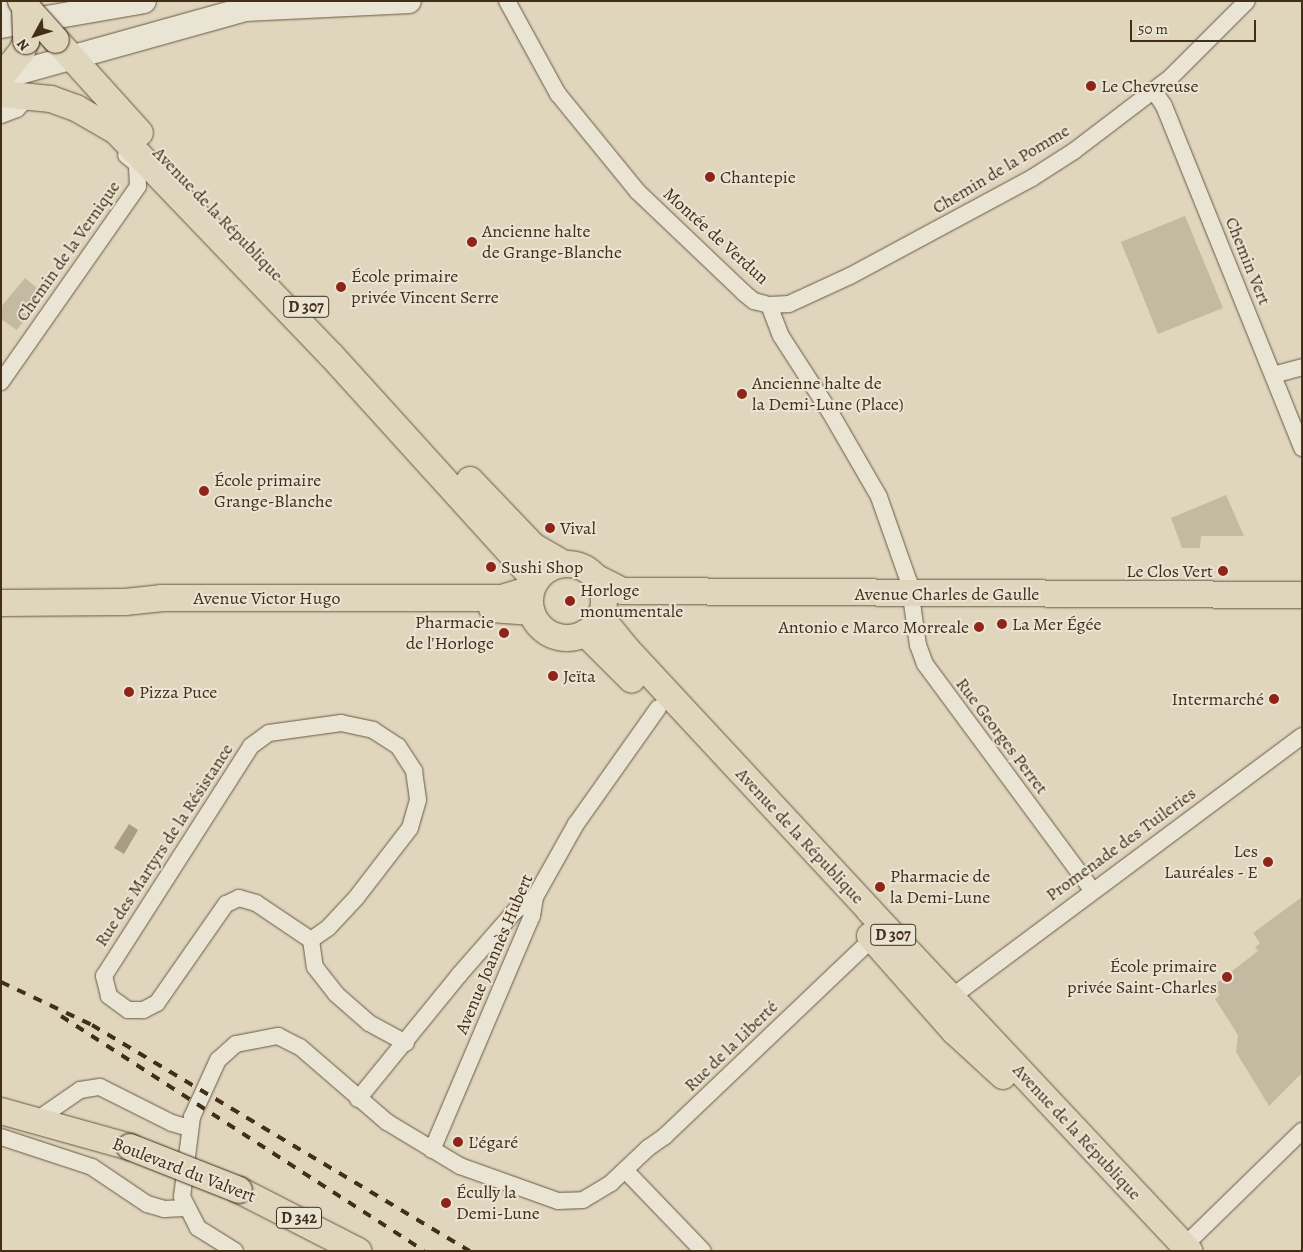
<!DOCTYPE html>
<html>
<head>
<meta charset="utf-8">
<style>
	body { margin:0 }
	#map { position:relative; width:1303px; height:1252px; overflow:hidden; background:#dfd6bd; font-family:Alegreya,serif }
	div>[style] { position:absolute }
	.green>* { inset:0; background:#c4b9a1 }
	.water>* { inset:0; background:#aa9d85 }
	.roads { filter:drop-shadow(0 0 1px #6a5840) drop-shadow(0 0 1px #6a5840) }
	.street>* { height:16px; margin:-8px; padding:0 8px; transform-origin:8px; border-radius:8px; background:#eae4d4 }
	.secondary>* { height:24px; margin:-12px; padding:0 12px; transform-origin:12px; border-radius:12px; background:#eae4d4 }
	.primary>* { height:26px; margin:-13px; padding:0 13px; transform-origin:13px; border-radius:13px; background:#dfd6bd }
	.primary>.ring { margin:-13px; padding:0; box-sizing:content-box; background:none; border:26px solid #dfd6bd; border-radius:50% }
	.rail>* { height:4px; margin-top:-2px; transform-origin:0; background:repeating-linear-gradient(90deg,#432e17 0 9px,transparent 0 18px) }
	.bridges { filter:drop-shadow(0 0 1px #432e17) drop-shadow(0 0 1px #432e17) }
	.primary-bridge>* { height:26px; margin:-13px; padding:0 13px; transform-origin:13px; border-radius:13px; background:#dfd6bd }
	.dots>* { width:14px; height:14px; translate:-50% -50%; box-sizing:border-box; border:2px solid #eae4d4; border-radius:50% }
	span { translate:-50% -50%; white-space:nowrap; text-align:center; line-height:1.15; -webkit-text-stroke:4px #eae4d4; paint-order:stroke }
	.shield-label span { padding:1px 4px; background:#eae4d4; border:1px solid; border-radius:4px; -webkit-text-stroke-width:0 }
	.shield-label { font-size:16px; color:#432e17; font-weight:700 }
	.poi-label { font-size:18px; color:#432e17 }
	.left { translate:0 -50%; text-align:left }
	.right { translate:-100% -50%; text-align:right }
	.street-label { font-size:18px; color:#432e17 }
	.frame { position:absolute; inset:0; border:2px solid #432e17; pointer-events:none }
	.north { position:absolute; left:10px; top:10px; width:50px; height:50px; -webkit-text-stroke:4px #eae4d4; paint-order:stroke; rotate:231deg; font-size:14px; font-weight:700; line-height:20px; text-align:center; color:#432e17 }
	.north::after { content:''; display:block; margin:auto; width:18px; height:22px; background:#432e17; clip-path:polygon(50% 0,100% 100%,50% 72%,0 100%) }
	.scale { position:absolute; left:1130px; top:20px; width:126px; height:22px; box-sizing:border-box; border:2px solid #432e17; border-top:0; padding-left:6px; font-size:15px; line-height:18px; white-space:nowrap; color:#432e17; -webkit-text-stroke:4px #eae4d4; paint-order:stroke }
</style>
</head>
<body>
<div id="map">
	<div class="green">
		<i style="clip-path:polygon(1185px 216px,1223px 308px,1158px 334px,1121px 242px)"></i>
		<i style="clip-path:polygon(25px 278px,44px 294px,17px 330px,1px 319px,1px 307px)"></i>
		<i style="clip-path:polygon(1226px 495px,1244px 536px,1201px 536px,1200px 548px,1182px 548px,1171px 518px)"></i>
		<i style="clip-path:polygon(1302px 897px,1302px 1073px,1269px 1106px,1236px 1052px,1238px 1035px,1215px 999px,1220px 995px,1213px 986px,1258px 951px,1255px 947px,1260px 943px,1253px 933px)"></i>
	</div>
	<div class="water">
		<i style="clip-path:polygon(129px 824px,138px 830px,124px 854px,114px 848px)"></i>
	</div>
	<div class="roads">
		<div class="street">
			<i style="left:507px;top:1px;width:106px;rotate:61.3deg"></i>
			<i style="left:558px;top:94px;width:125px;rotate:50.8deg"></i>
			<i style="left:637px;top:191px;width:148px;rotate:43.6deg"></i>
			<i style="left:744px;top:293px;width:13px;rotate:39deg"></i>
			<i style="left:754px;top:301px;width:16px;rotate:15deg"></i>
			<i style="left:769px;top:305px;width:20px;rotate:-3deg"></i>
			<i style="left:789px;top:304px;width:67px;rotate:-24.7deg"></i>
			<i style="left:850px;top:276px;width:207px;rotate:-28.3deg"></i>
			<i style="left:1032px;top:178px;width:50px;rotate:-32.7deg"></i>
			<i style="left:1074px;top:151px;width:122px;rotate:-37.3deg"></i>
			<i style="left:1171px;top:77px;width:107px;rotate:-45deg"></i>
			<i style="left:1154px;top:91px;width:18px;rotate:56deg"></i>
			<i style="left:1164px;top:106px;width:369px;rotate:68deg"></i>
			<i style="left:1px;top:115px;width:17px;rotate:-21deg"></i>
			<i style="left:17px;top:109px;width:15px;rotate:-48deg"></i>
			<i style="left:27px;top:98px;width:8px;rotate:23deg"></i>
			<i style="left:769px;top:305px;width:33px;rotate:69deg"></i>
			<i style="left:781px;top:336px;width:90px;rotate:57.2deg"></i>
			<i style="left:830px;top:412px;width:98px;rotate:60deg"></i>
			<i style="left:879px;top:497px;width:90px;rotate:70.6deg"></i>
			<i style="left:909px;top:582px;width:64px;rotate:81.9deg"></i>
			<i style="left:918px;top:645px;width:20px;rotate:70deg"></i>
			<i style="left:925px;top:664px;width:281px;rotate:53.5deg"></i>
			<i style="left:1273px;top:375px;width:30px;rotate:-15deg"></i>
			<i style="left:1px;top:382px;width:239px;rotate:-55deg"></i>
			<i style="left:138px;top:186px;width:22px;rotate:-93deg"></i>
			<i style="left:137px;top:164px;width:14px;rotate:-141deg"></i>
			<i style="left:311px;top:940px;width:66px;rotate:-146.1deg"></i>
			<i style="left:256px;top:903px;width:18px;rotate:-164deg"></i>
			<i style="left:239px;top:898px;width:14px;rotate:155deg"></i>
			<i style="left:226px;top:904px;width:121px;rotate:124.9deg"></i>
			<i style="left:157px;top:1003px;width:16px;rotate:153deg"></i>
			<i style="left:143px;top:1010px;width:15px;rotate:180deg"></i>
			<i style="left:128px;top:1010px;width:24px;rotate:-144deg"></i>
			<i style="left:109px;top:996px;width:21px;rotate:-104deg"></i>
			<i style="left:104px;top:976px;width:273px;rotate:-57.4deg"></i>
			<i style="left:251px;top:746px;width:22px;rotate:-36deg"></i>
			<i style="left:269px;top:733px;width:73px;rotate:-7.9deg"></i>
			<i style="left:341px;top:723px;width:33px;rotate:12deg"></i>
			<i style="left:373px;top:730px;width:30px;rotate:33deg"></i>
			<i style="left:398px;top:746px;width:30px;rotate:57deg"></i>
			<i style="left:414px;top:771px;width:29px;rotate:82deg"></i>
			<i style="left:418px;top:800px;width:29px;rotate:106deg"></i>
			<i style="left:410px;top:828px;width:88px;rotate:127.6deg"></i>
			<i style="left:356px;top:898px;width:41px;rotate:133deg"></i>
			<i style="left:328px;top:928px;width:21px;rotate:145deg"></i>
			<i style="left:311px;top:940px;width:27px;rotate:82deg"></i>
			<i style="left:315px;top:967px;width:34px;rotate:52deg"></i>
			<i style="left:336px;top:994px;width:44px;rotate:41.3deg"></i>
			<i style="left:369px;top:1023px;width:42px;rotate:28.4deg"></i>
			<i style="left:945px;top:1002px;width:445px;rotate:-36.7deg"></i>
			<i style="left:358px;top:1099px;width:160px;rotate:-50.8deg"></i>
			<i style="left:459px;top:975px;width:85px;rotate:-48.8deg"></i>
			<i style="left:515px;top:911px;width:24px;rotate:-35deg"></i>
			<i style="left:38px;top:1119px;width:51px;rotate:-34.6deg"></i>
			<i style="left:80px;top:1090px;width:20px;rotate:-9deg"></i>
			<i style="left:100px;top:1087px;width:80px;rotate:26.6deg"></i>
			<i style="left:172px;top:1123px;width:18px;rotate:16deg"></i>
			<i style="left:1px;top:1137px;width:96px;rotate:18.2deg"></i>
			<i style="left:92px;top:1167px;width:66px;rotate:33.9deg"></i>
			<i style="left:147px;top:1204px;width:18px;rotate:16deg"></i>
			<i style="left:164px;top:1209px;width:21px;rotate:-3deg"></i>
			<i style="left:432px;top:1150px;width:254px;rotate:-66.9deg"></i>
			<i style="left:532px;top:916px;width:19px;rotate:-81deg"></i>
			<i style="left:535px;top:897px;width:84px;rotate:-60.7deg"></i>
			<i style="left:576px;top:824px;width:142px;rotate:-54.7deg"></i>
			<i style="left:625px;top:1170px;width:112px;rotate:46.1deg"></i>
			<i style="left:235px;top:1251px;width:44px;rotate:-148.1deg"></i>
			<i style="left:198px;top:1228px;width:35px;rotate:-117deg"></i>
			<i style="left:182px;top:1197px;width:81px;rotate:-82.9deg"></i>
			<i style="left:192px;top:1117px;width:63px;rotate:-65.5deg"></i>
			<i style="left:218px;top:1060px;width:24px;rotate:-42deg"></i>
			<i style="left:236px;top:1044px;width:43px;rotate:-10.8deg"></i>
			<i style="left:278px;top:1036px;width:25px;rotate:27deg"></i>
			<i style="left:300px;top:1047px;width:115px;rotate:40.8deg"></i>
			<i style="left:387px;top:1122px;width:85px;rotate:31.1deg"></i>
			<i style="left:460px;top:1166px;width:104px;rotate:19.7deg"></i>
			<i style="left:558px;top:1201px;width:25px;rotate:-2deg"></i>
			<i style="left:583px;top:1200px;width:33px;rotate:-31deg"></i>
			<i style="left:611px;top:1183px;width:51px;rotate:-43.4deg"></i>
			<i style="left:648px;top:1148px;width:21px;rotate:-35deg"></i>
			<i style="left:665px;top:1136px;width:294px;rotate:-43.6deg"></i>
			<i style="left:1179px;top:1251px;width:172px;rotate:-44.3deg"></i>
		</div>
		<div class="secondary">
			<i style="left:1px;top:6px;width:25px;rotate:-11deg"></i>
			<i style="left:1px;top:26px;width:145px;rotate:-9.9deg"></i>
			<i style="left:2px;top:77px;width:253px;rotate:-15.6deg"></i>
			<i style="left:246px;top:9px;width:163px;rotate:-2.8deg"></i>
		</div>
		<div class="primary">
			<i style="left:56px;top:40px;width:125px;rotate:47.9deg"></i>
			<i style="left:1px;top:77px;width:33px;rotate:-51deg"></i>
			<i style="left:22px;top:51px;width:11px;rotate:-68deg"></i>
			<i style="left:1px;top:94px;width:50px;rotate:5.7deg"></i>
			<i style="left:51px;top:99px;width:27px;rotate:20deg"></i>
			<i style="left:76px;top:108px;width:46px;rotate:29.9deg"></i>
			<i style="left:116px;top:131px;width:310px;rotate:46.2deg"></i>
			<i style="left:331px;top:355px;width:305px;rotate:47.8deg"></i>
			<i style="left:470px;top:480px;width:91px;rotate:46.3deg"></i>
			<i style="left:533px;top:546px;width:36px;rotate:30deg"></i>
			<i class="ring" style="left:530px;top:564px;width:48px;height:48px"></i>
			<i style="left:595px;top:577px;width:31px;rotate:27deg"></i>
			<i style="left:623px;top:591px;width:679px;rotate:0.34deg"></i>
			<i style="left:1px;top:603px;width:124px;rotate:-0.5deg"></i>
			<i style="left:125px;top:602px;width:36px;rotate:-6deg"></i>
			<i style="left:161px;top:598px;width:341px"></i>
			<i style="left:502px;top:598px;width:31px;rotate:-17deg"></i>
			<i style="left:492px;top:609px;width:40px;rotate:4.3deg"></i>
			<i style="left:600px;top:616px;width:40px;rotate:51deg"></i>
			<i style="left:625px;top:647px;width:359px;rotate:47.1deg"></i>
			<i style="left:869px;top:910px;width:468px;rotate:46.8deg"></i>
			<i style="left:585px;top:633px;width:66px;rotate:45deg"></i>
			<i style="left:870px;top:936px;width:128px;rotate:48.5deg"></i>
			<i style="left:955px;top:1032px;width:65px;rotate:42.5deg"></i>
			<i style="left:1px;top:1111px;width:134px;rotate:15.6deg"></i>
			<i style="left:239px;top:1190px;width:134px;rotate:27.1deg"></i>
		</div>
	</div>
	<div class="rail">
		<i style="left:1px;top:982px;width:101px;rotate:25.3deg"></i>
		<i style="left:92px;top:1025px;width:440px;rotate:30.9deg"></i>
		<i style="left:61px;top:1016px;width:432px;rotate:32.9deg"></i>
	</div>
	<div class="bridges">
		<div class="primary-bridge">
			<i style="left:21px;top:1px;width:52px;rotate:48.1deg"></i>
			<i style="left:25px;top:6px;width:35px;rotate:88deg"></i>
			<i style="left:130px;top:1147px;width:117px;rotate:21.5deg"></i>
		</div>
	</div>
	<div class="dots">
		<i style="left:1091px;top:86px;background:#8f2418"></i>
		<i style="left:710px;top:177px;background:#8f2418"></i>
		<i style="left:472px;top:242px;background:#8f2418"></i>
		<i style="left:341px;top:287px;background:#8f2418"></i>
		<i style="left:742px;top:394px;background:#8f2418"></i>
		<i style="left:204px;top:491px;background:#8f2418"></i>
		<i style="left:550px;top:528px;background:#8f2418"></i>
		<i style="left:491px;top:567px;background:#8f2418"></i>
		<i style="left:1223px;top:571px;background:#8f2418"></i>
		<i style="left:570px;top:601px;background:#8f2418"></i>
		<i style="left:1002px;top:624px;background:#8f2418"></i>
		<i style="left:979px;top:627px;background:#8f2418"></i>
		<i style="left:504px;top:633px;background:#8f2418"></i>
		<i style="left:553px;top:676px;background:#8f2418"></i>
		<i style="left:129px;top:692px;background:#8f2418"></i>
		<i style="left:1274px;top:699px;background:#8f2418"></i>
		<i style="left:1268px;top:862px;background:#8f2418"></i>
		<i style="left:880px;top:887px;background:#8f2418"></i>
		<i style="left:1227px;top:977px;background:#8f2418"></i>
		<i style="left:458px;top:1142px;background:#8f2418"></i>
		<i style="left:446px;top:1203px;background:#8f2418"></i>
	</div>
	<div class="shield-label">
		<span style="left:306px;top:307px">D 307</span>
		<span style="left:893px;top:935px">D 307</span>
		<span style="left:299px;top:1218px">D 342</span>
	</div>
	<div class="poi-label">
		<span class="left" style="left:1101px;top:86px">Le Chevreuse</span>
		<span class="left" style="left:720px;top:177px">Chantepie</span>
		<span class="left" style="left:482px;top:242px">Ancienne halte<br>de Grange-Blanche</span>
		<span class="left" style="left:351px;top:287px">École primaire<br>privée Vincent Serre</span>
		<span class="left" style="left:752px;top:394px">Ancienne halte de<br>la Demi-Lune (Place)</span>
		<span class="left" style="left:214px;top:491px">École primaire<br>Grange-Blanche</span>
		<span class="left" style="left:560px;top:528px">Vival</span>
		<span class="left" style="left:501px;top:567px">Sushi Shop</span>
		<span class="right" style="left:1213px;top:571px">Le Clos Vert</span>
		<span class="left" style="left:580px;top:601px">Horloge<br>monumentale</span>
		<span class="right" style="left:494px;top:633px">Pharmacie<br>de l'Horloge</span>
		<span class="left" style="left:1012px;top:624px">La Mer Égée</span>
		<span class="right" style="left:969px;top:627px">Antonio e Marco Morreale</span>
		<span class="left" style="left:563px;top:676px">Jeïta</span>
		<span class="left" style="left:139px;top:692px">Pizza Puce</span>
		<span class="right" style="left:1264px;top:699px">Intermarché</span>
		<span class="right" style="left:1258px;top:862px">Les<br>Lauréales - E</span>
		<span class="left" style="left:890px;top:887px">Pharmacie de<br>la Demi-Lune</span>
		<span class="right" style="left:1217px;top:977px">École primaire<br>privée Saint-Charles</span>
		<span class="left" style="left:468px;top:1142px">L’égaré</span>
		<span class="left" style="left:456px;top:1203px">Écully la<br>Demi-Lune</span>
	</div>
	<div class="street-label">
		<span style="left:1001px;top:169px;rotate:-31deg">Chemin de la Pomme</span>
		<span style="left:218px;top:214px;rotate:46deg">Avenue de la République</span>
		<span style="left:716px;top:236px;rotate:42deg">Montée de Verdun</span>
		<span style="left:68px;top:251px;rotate:-55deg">Chemin de la Vernique</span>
		<span style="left:1248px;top:261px;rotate:68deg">Chemin Vert</span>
		<span style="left:947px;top:594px">Avenue Charles de Gaulle</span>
		<span style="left:267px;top:598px">Avenue Victor Hugo</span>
		<span style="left:1002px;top:736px;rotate:53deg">Rue Georges Perret</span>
		<span style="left:800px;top:836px;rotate:47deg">Avenue de la République</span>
		<span style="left:1121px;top:844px;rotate:-36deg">Promenade des Tuileries</span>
		<span style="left:164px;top:845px;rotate:-57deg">Rue des Martyrs de la Résistance</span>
		<span style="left:494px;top:954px;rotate:-67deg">Avenue Joannès Hubert</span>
		<span style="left:731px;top:1046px;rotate:-44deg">Rue de la Liberté</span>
		<span style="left:1077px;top:1132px;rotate:47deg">Avenue de la République</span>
		<span style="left:184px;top:1170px;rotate:21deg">Boulevard du Valvert</span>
	</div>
	<div class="frame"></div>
	<div class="north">N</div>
	<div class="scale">50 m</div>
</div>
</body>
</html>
